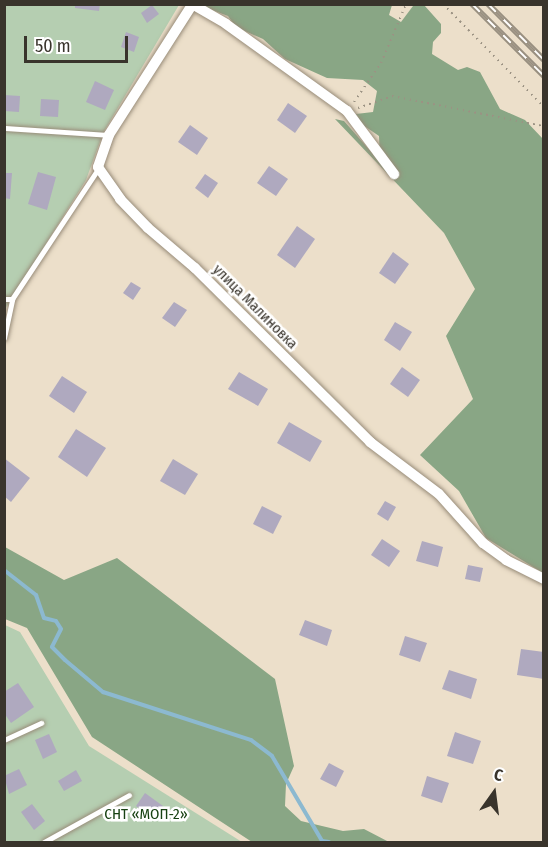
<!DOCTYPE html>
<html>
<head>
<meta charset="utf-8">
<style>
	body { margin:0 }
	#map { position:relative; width:548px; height:847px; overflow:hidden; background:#ecdfca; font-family:"Fira Sans Condensed",sans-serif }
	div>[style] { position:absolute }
	.green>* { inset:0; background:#b5ceb1 }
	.forest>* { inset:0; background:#89a685 }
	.stream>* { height:4px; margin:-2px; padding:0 2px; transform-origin:2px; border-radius:2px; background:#8cb9d0 }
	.building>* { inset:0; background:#afa9bf }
	.path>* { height:2px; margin-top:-1px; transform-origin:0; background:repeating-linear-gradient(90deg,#9b9283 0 1.5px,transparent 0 6px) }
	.roads { filter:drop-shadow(0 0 2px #988c79) drop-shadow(0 0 2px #988c79) }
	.lane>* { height:5px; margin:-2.5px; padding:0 2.5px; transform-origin:2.5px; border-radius:2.5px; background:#fff }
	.street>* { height:10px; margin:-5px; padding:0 5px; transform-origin:5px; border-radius:5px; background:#fff }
	.rail>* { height:6px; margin-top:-3px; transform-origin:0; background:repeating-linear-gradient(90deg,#fff 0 11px,#988f80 0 22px); box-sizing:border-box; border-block:2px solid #988f80 }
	span { translate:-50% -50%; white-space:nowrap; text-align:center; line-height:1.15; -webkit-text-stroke:5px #fff; paint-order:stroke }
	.street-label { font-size:15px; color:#39342c }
	.park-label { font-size:15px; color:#164011 }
	.frame { position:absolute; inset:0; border:6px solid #39342c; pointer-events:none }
	.north { position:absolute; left:464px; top:763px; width:60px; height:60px; -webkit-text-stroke:4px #fff; paint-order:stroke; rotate:14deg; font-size:16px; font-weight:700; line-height:24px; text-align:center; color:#39342c }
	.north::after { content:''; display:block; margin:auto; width:21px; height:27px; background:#39342c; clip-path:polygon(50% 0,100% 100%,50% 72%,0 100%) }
	.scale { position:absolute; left:24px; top:36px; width:104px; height:27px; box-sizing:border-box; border:3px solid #39342c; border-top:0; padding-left:8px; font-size:18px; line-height:21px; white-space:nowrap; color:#39342c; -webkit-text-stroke:4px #fff; paint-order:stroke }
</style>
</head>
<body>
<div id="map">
	<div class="green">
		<i style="clip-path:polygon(5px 5px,179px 5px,103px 133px,86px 180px,5px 309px)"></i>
		<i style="clip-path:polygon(5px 625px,20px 632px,89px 746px,242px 842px,5px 842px)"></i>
	</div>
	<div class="forest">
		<i style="clip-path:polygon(199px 5px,392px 5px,389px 15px,401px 22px,413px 6px,424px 5px,441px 24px,441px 33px,433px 42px,432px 54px,458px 70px,467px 67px,480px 72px,500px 109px,525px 120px,543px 139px,543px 573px,486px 538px,459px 491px,420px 455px,473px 399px,446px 336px,475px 289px,444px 233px,335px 119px,344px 121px,380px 162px,379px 136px,357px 121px,356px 114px,373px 112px,377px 91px,363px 80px,327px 78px,285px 59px,263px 39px,236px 27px,228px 16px)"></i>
		<i style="clip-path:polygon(5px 547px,64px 580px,117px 558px,275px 679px,294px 766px,286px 784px,285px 806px,301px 821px,343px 831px,364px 829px,389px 842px,252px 842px,92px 737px,27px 628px,5px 619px)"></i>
	</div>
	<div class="stream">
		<i style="left:4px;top:570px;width:41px;rotate:38deg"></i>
		<i style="left:36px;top:595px;width:24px;rotate:71deg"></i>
		<i style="left:44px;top:618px;width:12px;rotate:14deg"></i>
		<i style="left:56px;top:621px;width:9px;rotate:58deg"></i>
		<i style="left:61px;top:629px;width:20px;rotate:117deg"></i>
		<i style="left:52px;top:647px;width:18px;rotate:45deg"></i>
		<i style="left:65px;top:660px;width:50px;rotate:40.1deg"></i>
		<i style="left:103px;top:692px;width:156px;rotate:18deg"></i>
		<i style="left:251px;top:740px;width:26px;rotate:37deg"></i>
		<i style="left:272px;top:756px;width:99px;rotate:59.5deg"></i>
		<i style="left:322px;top:841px;width:7px;rotate:8deg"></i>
	</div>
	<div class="building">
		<i style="clip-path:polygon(75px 4px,100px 4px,99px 11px,75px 8px)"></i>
		<i style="clip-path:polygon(152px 5px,159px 14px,147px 23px,141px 13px)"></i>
		<i style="clip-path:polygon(126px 32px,139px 37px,134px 52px,121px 47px)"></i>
		<i style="clip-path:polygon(95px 81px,114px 90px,105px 110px,86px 102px)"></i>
		<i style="clip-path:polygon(4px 95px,20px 96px,19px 112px,4px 111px)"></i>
		<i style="clip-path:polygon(41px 99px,59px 100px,58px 117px,40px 116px)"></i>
		<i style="clip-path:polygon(288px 103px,307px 116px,295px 133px,277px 120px)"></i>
		<i style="clip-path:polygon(190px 125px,208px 138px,197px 155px,178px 142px)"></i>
		<i style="clip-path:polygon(269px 166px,288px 179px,276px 196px,257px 183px)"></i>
		<i style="clip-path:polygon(38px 172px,56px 177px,47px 210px,28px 204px)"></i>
		<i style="clip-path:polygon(4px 173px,12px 173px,10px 199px,4px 198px)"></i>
		<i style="clip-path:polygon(205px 174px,218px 183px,208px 198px,195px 188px)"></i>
		<i style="clip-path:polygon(297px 226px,315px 239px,295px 268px,277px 255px)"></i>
		<i style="clip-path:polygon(393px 252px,409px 264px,395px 284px,379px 273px)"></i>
		<i style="clip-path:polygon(131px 282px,141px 288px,133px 300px,123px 293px)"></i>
		<i style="clip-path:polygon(174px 302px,187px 310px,175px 327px,162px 318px)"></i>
		<i style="clip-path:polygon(395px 322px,412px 332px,400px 351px,384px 340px)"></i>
		<i style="clip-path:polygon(402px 367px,420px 380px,408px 397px,390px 384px)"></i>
		<i style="clip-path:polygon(239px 372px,268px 389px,258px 406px,228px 389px)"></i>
		<i style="clip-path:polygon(62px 376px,87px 392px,74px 413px,49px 396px)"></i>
		<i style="clip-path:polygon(289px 422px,322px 441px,310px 462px,277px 443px)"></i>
		<i style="clip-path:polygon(76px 429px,106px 448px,87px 477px,58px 457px)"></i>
		<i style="clip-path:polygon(4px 458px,30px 478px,11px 502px,4px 496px)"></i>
		<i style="clip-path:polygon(173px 459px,198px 474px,185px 495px,160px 481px)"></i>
		<i style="clip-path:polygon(385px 501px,396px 507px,388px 521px,377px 514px)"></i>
		<i style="clip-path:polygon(262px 506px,282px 516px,273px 534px,253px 524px)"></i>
		<i style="clip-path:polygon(382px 539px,400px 551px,389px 567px,371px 555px)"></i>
		<i style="clip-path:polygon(422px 541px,443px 547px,438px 567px,416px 561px)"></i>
		<i style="clip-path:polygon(468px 565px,483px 568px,480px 582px,465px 579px)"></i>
		<i style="clip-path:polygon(305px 620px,332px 630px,327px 646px,299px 635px)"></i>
		<i style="clip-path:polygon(405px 636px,427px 643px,420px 662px,399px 655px)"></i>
		<i style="clip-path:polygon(521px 649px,544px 652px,544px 679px,517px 675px)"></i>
		<i style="clip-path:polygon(449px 670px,477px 679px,471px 699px,442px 689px)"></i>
		<i style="clip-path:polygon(18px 683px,34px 707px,11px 723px,4px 713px,4px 692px)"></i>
		<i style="clip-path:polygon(455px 732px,481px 741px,473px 764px,447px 756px)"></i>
		<i style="clip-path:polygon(49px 734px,57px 752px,43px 759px,35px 740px)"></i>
		<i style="clip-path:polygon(329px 763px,344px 771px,336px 787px,320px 779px)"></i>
		<i style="clip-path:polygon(19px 769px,27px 785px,9px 794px,4px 776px)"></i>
		<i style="clip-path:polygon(76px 770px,82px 781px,64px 791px,58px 781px)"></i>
		<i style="clip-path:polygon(427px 776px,449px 783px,442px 803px,421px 796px)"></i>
		<i style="clip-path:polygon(145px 793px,163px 806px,154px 819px,136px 806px)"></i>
		<i style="clip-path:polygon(32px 804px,45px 821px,34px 830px,21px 812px)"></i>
	</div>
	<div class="path">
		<i style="left:443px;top:4px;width:144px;rotate:45.6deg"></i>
		<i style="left:354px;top:102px;width:47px;rotate:-55.3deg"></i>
		<i style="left:381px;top:63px;width:64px;rotate:-67deg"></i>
		<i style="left:358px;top:108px;width:36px;rotate:-19deg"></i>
		<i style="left:392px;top:96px;width:155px;rotate:11.2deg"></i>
	</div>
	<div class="roads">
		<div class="lane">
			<i style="left:4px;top:128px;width:105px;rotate:3.8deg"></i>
			<i style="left:4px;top:299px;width:8px"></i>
			<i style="left:12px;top:299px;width:156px;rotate:-56.5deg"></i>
			<i style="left:4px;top:338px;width:40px;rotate:-78deg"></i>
			<i style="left:4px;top:740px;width:41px;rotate:-24.7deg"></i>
			<i style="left:44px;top:842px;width:97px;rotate:-28.9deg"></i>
		</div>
		<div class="street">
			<i style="left:192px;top:4px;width:39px;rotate:30deg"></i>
			<i style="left:226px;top:24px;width:149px;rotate:35.7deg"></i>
			<i style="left:347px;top:111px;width:79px;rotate:53.3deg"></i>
			<i style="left:192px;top:5px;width:154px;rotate:122.6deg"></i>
			<i style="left:109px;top:135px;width:34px;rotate:109deg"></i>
			<i style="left:98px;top:167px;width:39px;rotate:55deg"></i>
			<i style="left:120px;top:199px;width:40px;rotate:46deg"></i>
			<i style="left:148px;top:228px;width:62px;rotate:40.4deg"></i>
			<i style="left:195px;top:268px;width:247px;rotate:44.8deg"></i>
			<i style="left:370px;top:442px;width:86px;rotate:37deg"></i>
			<i style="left:439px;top:494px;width:66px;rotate:48.1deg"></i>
			<i style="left:483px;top:543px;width:29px;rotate:36deg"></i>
			<i style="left:506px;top:560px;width:42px;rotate:26.6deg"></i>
		</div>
	</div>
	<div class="rail">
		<i style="left:472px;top:4px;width:102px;rotate:45deg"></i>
		<i style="left:488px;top:4px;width:79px;rotate:45deg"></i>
	</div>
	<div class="street-label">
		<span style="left:255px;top:307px;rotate:45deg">улица Малиновка</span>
	</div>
	<div class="park-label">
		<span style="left:146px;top:815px">СНТ «МОП-2»</span>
	</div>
	<div class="frame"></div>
	<div class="north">С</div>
	<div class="scale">50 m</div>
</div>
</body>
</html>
